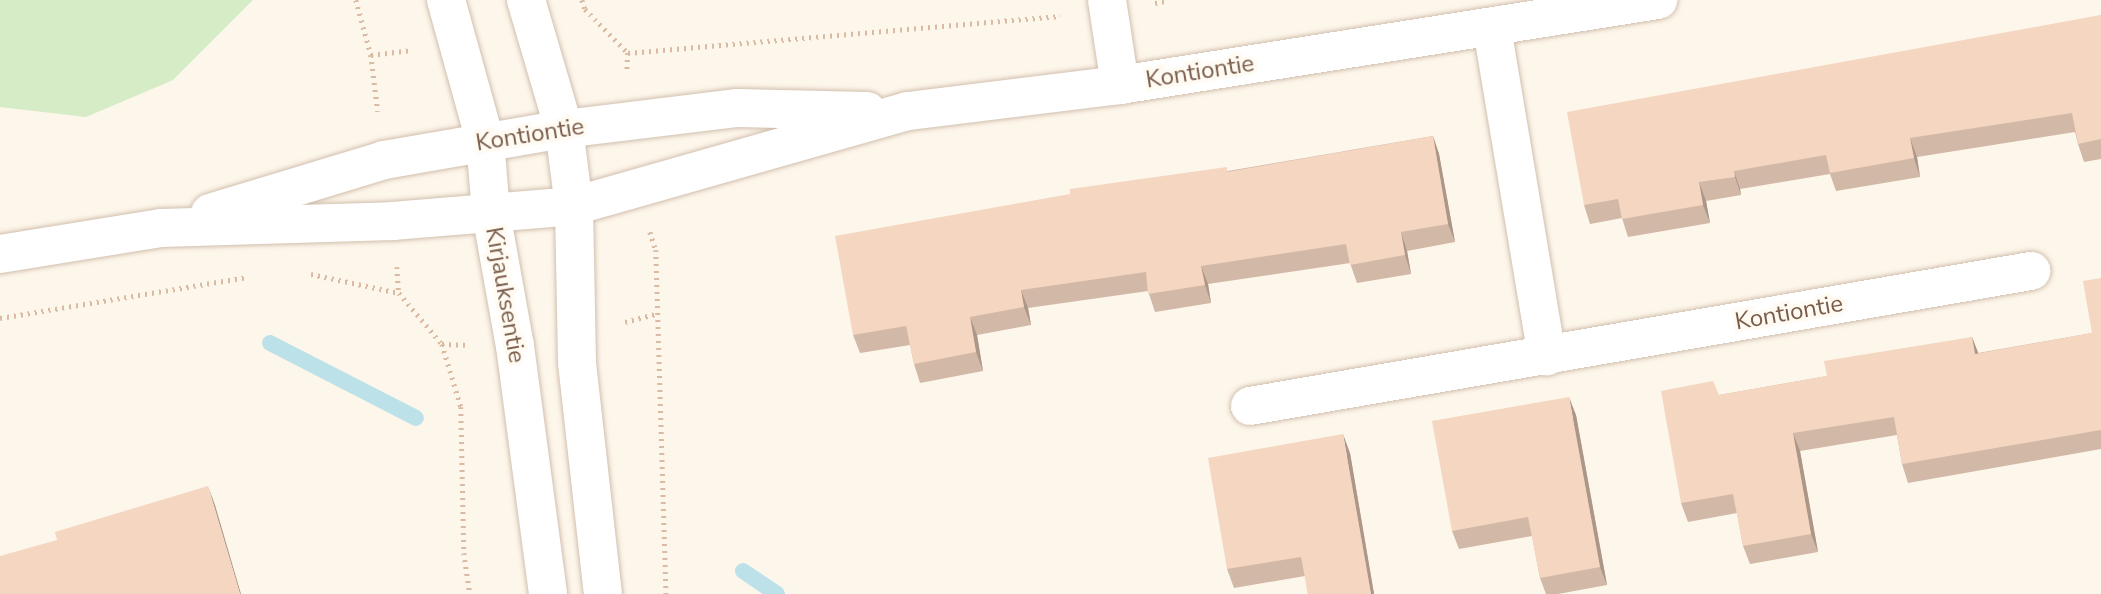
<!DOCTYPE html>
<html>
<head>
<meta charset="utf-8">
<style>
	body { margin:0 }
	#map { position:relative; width:2101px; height:594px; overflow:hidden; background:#fdf6ea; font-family:"Nunito Sans",sans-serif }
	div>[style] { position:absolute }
	.green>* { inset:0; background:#d5ecc7 }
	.stream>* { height:16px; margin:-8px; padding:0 8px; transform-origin:8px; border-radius:8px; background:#bde1e9 }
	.path>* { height:4.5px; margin-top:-2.25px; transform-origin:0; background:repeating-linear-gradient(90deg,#dabaa3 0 2px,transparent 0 7px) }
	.roads { filter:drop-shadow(0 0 2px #d1bfae) drop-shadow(0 0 2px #d1bfae) }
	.minor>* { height:38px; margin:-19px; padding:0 19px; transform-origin:19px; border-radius:19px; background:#fff }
	.tertiary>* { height:38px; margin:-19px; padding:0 19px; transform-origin:19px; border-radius:19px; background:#fff }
	.wall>* { inset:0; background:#d2b8a6 }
	.shaded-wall>* { inset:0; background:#ab9687 }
	.building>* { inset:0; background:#f4d6c1 }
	span { translate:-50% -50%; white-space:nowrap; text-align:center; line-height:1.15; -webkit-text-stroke:7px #fffaf2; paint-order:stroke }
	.street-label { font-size:24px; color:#7a5d4b }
</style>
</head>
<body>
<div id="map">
	<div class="green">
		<i style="clip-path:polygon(0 0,253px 0,173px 80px,86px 117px,0 107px)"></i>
	</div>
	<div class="stream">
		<i style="left:270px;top:343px;width:164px;rotate:27.2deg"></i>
		<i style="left:743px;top:571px;width:41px;rotate:34.1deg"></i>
	</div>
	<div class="path">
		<i style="left:356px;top:0;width:57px;rotate:74.7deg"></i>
		<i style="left:371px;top:55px;width:57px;rotate:83deg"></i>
		<i style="left:582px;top:0;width:9px;rotate:72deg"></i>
		<i style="left:585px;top:9px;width:62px;rotate:45.7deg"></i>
		<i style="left:628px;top:53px;width:19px;rotate:93deg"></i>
		<i style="left:1155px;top:3px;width:14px;rotate:-12deg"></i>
		<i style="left:628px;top:53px;width:434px;rotate:-4.9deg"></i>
		<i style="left:371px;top:55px;width:41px;rotate:-7deg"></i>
		<i style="left:650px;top:232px;width:19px;rotate:72deg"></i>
		<i style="left:656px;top:250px;width:344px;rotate:88.3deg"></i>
		<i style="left:397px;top:267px;width:26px;rotate:86deg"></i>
		<i style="left:399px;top:293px;width:67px;rotate:49.9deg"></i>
		<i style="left:442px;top:344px;width:66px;rotate:73.2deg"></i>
		<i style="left:461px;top:407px;width:146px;rotate:88.8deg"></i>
		<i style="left:464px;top:553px;width:41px;rotate:81.7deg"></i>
		<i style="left:311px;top:274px;width:90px;rotate:12.2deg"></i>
		<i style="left:0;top:318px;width:251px;rotate:-9.4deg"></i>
		<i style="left:625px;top:322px;width:31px;rotate:-15deg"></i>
		<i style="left:442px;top:344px;width:23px;rotate:2deg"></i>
	</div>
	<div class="roads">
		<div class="minor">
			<i style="left:1107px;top:0;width:86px;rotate:81.3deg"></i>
			<i style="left:1492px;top:28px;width:333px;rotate:80.5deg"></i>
			<i style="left:210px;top:213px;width:182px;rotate:-16.9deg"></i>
			<i style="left:384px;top:160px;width:183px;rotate:-9.8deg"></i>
			<i style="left:0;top:254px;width:163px;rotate:-9.2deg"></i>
			<i style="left:161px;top:228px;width:232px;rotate:-1.7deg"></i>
			<i style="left:393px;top:221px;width:182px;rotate:-4.7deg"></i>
			<i style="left:1250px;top:406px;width:793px;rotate:-9.81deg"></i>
		</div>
		<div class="tertiary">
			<i style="left:446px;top:0;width:146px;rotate:74.5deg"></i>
			<i style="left:485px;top:141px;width:72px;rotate:85.2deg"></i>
			<i style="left:491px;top:213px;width:135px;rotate:79.8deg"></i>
			<i style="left:515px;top:346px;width:250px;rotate:82.4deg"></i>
			<i style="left:526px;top:0;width:134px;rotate:73.6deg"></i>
			<i style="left:564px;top:129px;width:78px;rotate:82.6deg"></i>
			<i style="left:574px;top:206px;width:157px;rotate:88.9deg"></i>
			<i style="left:577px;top:363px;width:232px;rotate:83.6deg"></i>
			<i style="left:564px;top:129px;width:175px;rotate:-6.9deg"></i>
			<i style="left:738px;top:108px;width:129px;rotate:1.3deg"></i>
			<i style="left:574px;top:206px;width:347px;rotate:-15.9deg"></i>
			<i style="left:908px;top:111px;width:214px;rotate:-7deg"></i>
			<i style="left:1120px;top:85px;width:545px;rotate:-8.98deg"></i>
		</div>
	</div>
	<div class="wall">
		<i style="clip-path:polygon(2101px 15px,2101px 159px,2084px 162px,2078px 144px,2075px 132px,1917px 157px,1920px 177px,1836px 191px,1830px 174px,1740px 189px,1741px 195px,1706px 201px,1710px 223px,1628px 237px,1622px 218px,1590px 224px,1584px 205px)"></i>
		<i style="clip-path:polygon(1433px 136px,1439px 154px,1455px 242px,1407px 251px,1411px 274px,1357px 283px,1350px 263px,1208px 284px,1211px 303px,1155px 312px,1148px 291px,1028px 308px,1031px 325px,977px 335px,983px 371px,920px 383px,914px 364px,910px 345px,860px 353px,853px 335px,1228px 171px)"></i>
		<i style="clip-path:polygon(2101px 278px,2101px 449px,1908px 483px,1902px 464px,1897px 435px,1800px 451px,1818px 552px,1750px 564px,1743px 546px,1737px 513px,1688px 522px,1681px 503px,1719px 395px,1827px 376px,1972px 337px,1978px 353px,2092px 333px)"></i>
		<i style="clip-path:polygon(1576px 415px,1607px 585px,1558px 594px,1546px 594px,1540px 578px,1532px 536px,1459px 549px,1452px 531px)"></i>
		<i style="clip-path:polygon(1350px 453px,1374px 594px,1308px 594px,1305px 576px,1234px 588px,1227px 569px)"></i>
	</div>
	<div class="shaded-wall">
		<i style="clip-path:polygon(1433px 136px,1439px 154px,1455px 242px,1448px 224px)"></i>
		<i style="clip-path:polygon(1910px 138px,1917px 157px,1920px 177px,1914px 158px)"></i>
		<i style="clip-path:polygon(1734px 171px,1740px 189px,1741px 195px,1735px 177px)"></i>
		<i style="clip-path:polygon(1699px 182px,1706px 201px,1710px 223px,1703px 205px)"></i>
		<i style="clip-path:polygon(1401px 232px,1407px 251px,1411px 274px,1405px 255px)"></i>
		<i style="clip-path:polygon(1201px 266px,1208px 284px,1211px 303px,1205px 285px)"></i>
		<i style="clip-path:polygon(1021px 290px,1028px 308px,1031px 325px,1024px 307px)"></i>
		<i style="clip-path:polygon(970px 317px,977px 335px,983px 371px,976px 352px)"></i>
		<i style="clip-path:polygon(1972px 337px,1979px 355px,1975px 354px)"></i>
		<i style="clip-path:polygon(1569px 397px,1576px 415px,1607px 585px,1600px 567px)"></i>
		<i style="clip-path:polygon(1793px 433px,1800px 451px,1818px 552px,1811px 534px)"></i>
		<i style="clip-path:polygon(1343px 434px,1350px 453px,1374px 594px,1371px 594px)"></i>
		<i style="clip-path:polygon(208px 486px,215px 505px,241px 594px,240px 594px)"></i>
	</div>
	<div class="building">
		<i style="clip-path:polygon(2101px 15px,2101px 139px,2078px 144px,2072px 113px,1910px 138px,1914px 158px,1830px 173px,1826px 155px,1734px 171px,1735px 177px,1699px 182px,1703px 205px,1622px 219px,1618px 199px,1584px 205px,1567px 112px)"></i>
		<i style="clip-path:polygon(1433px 136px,1448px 224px,1401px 232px,1405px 255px,1350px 265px,1346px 244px,1201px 266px,1205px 285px,1148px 294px,1146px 272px,1021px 290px,1024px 307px,970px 317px,976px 352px,914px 364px,906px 326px,853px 335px,835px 236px,1070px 194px,1070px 189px,1227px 167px,1227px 172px)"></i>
		<i style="clip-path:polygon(2101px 278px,2101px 430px,1902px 464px,1894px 417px,1793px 433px,1811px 534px,1743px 546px,1733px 494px,1681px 503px,1661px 391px,1713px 381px,1719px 395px,1827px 376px,1824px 361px,1972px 337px,1975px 354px,2092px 333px,2083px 281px)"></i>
		<i style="clip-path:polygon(1569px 397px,1600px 567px,1540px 578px,1528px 517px,1452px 531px,1432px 421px)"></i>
		<i style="clip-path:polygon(1343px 434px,1371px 594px,1308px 594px,1301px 557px,1227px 569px,1208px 458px)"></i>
		<i style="clip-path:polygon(208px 486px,240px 594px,0 594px,0 556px,57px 540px,55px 532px)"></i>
	</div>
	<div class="street-label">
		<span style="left:1200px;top:72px;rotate:-9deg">Kontiontie</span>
		<span style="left:530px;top:135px;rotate:-9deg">Kontiontie</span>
		<span style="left:505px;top:295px;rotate:80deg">Kirjauksentie</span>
		<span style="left:1789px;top:313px;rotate:-10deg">Kontiontie</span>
	</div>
</div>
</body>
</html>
